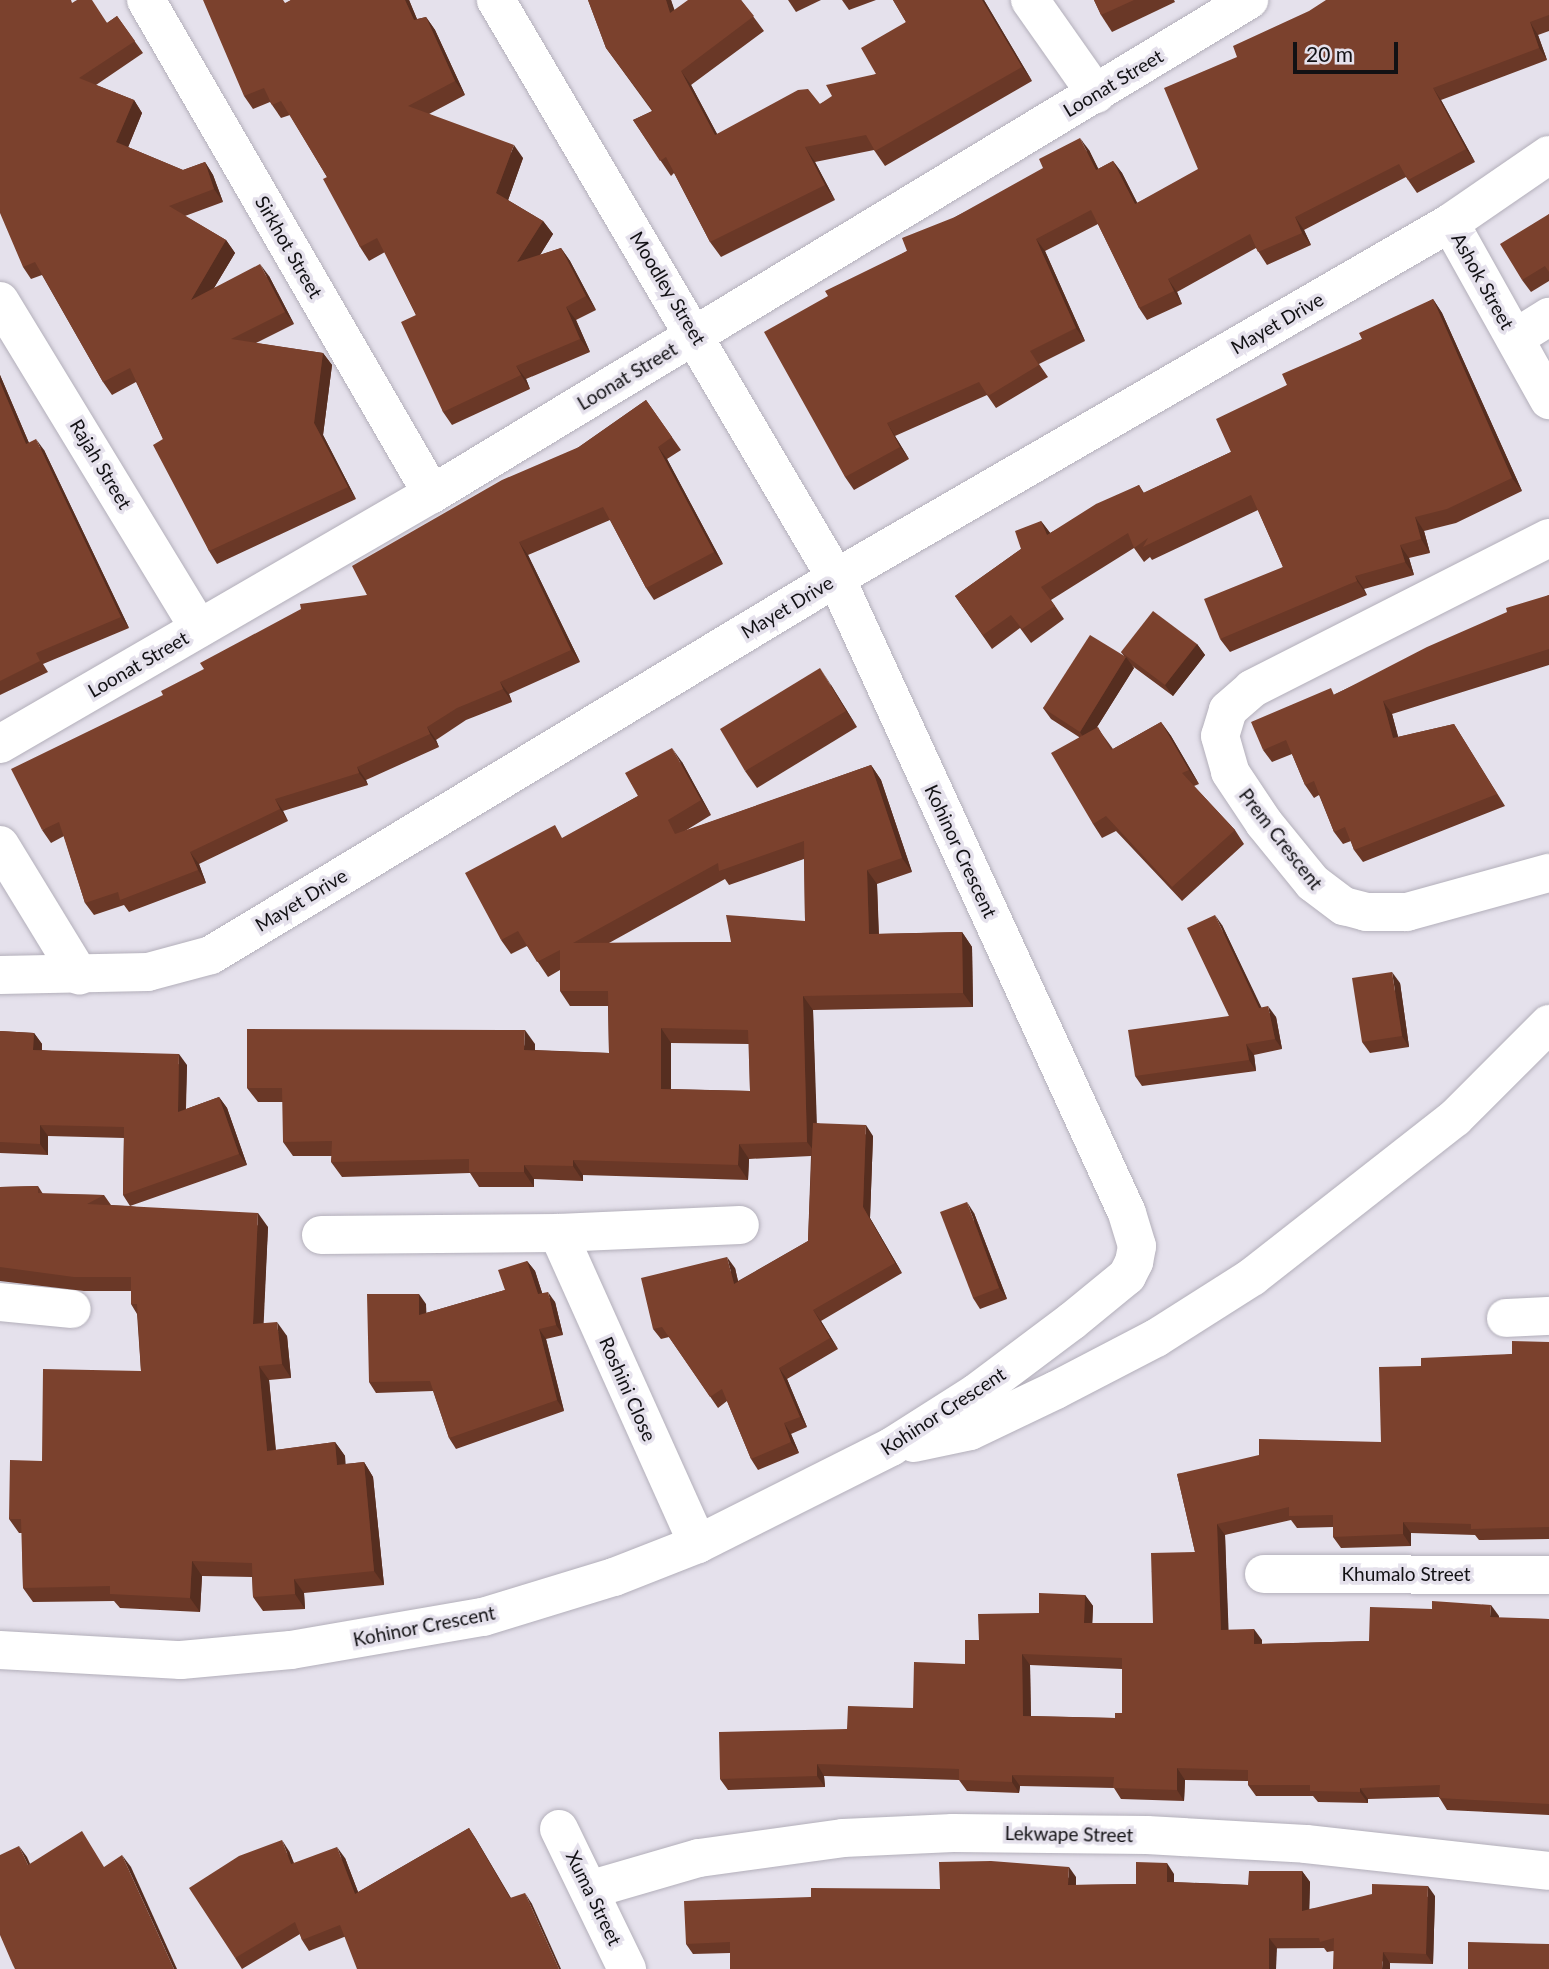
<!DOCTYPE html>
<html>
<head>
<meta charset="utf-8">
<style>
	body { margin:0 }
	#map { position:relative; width:1549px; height:1969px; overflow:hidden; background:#e5e1ec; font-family:Lato,sans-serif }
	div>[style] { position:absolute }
	.roads { filter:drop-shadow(0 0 2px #b3afba) drop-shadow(0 0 2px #b3afba) }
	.street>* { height:38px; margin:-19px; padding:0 19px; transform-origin:19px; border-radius:19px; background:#fff }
	.wall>* { inset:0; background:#6a3827 }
	.shaded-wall>* { inset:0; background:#562e20 }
	.building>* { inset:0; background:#7b412d }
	span { translate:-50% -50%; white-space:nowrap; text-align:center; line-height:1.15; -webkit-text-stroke:7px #e5e1ec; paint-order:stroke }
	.street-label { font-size:19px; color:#121114 }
	.scale { position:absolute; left:1293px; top:42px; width:105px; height:32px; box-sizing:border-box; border:4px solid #121114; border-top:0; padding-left:9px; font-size:21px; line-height:24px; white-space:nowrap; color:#121114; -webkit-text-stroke:5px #e5e1ec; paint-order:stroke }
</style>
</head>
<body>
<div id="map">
	<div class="roads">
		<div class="street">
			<i style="left:146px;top:0;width:571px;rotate:59.93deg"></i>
			<i style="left:1030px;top:0;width:115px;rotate:54.9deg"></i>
			<i style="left:1450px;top:223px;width:203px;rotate:60.8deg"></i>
			<i style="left:0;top:301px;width:383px;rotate:58.7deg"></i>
			<i style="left:1515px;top:338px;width:40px;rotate:-32deg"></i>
			<i style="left:1549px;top:538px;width:333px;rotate:153.1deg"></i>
			<i style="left:1252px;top:689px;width:32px;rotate:139deg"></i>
			<i style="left:1228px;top:710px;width:27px;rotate:107deg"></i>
			<i style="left:1220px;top:736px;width:37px;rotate:74deg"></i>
			<i style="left:1230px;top:772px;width:61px;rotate:56.3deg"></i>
			<i style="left:1264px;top:823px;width:77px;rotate:50.8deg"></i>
			<i style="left:1313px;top:883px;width:39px;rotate:37deg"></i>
			<i style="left:1344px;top:906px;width:23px;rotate:15deg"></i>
			<i style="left:1366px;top:912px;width:41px"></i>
			<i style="left:1407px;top:912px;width:147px;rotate:-15.4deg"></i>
			<i style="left:0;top:744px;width:499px;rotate:-30.1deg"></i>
			<i style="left:432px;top:494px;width:955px;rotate:-31.16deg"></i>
			<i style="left:0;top:845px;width:153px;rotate:58.6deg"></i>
			<i style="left:0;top:975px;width:148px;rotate:-1.2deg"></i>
			<i style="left:148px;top:972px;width:65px;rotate:-15.1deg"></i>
			<i style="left:211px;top:955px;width:730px;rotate:-31.1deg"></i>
			<i style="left:836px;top:578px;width:709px;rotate:-30.04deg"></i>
			<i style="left:1450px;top:223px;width:120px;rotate:-34.5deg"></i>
			<i style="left:558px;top:1233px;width:341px;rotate:65.8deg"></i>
			<i style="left:321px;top:1235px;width:237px;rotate:-0.5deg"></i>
			<i style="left:558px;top:1233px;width:182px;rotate:-2.5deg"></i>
			<i style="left:0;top:1302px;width:72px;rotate:5.6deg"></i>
			<i style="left:1506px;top:1318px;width:43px;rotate:-2.7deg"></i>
			<i style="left:914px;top:1443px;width:57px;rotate:-12.1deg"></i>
			<i style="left:970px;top:1431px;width:95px;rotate:-25.5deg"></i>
			<i style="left:1056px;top:1390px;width:113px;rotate:-27.5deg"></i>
			<i style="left:1156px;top:1338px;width:114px;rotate:-32.4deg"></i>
			<i style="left:1252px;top:1277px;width:258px;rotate:-38.1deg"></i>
			<i style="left:1455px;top:1118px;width:133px;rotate:-45deg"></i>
			<i style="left:1264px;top:1574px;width:285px;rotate:0.2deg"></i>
			<i style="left:0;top:1650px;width:181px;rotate:3.2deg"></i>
			<i style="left:181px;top:1660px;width:110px;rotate:-5.2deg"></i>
			<i style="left:291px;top:1650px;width:195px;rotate:-9.8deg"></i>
			<i style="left:483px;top:1617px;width:137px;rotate:-17deg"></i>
			<i style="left:614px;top:1577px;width:90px;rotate:-21.4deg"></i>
			<i style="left:698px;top:1544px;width:216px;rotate:-26.7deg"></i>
			<i style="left:891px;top:1447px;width:101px;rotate:-32.4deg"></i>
			<i style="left:976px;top:1393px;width:120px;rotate:-36.9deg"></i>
			<i style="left:1072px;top:1321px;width:71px;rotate:-39.3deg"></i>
			<i style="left:1127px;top:1276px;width:16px;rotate:-63deg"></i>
			<i style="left:1134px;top:1262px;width:16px;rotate:-79deg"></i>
			<i style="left:1137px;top:1246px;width:34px;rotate:-107deg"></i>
			<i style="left:1127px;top:1213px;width:699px;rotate:-114.62deg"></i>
			<i style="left:836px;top:578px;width:671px;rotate:-120.47deg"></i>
			<i style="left:559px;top:1829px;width:156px;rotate:64.1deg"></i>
			<i style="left:592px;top:1889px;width:111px;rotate:-16.2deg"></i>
			<i style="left:699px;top:1858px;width:145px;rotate:-7.9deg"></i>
			<i style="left:843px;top:1838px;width:110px;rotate:-2.6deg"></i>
			<i style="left:953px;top:1833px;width:194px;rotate:0.6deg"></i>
			<i style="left:1147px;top:1835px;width:159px;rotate:3.2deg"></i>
			<i style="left:1306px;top:1844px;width:244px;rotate:6.3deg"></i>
		</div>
	</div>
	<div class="wall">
		<i style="clip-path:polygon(291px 0,409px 0,417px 19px,426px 17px,435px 30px,465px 95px,429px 114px,523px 158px,508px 200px,543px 221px,553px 234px,540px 255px,561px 248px,570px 261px,596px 310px,576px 320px,590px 352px,526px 379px,530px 389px,452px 425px,443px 412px,416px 315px,385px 252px,369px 261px,360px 247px,327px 177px,290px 115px,281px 118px,270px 102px,253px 109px,244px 96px,288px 2px)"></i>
		<i style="clip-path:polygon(588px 0,671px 0,674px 11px,741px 0,764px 31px,691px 85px,717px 134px,820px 104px,876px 74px,906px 22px,893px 0,984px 0,1032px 81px,885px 166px,874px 150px,815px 162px,835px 200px,721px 257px,710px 242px,674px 173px,671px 176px,633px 120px,652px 111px,606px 48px)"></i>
		<i style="clip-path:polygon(788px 0,821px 0,796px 12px)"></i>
		<i style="clip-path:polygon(842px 0,876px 0,849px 10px)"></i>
		<i style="clip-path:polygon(1094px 0,1174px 0,1175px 2px,1112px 32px,1101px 15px)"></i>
		<i style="clip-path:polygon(1549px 0,1549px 31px,1538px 35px,1547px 60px,1441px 100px,1475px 162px,1417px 193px,1406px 177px,1304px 230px,1311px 245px,1267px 265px,1256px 248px,1177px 292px,1182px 304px,1147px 320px,1139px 308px,1098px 224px,1045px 251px,1085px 341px,1039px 364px,1048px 377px,996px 408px,987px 395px,895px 436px,909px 459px,854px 490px,845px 477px,828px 296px,907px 251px,955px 217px,1089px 150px,1098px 169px,1113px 161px,1122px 173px,1137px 203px)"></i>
		<i style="clip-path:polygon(75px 1px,107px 23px,117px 16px,143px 53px,96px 85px,134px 100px,142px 113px,128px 147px,183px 170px,205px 162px,213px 175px,223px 202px,185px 216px,226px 240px,235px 253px,214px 288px,269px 276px,294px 324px,256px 343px,323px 353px,332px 365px,323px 435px,356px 499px,217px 564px,209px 551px,163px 439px,136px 382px,112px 395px,103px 382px,42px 275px,31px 279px,23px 267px)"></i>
		<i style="clip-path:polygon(1549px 214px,1549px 281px,1531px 292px,1522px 280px)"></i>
		<i style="clip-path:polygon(1433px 299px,1442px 313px,1522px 491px,1456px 523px,1424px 531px,1430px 553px,1409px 558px,1414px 575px,1364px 589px,1367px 595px,1230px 652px,1220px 639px,1283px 567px,1258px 510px,1152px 560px,1150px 557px,1144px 562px,1134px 548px,1051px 600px,1064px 619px,1031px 643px,1020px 628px,992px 649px,955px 596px,1021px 549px,1041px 521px,1050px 533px,1139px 485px,1144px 493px,1231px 452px,1287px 385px,1362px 339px)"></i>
		<i style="clip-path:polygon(0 375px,29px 443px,44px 450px,129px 628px,43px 664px,48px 672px,0 695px)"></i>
		<i style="clip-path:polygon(646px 400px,681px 450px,667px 459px,723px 564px,654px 600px,646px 588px,610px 520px,528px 555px,580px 662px,509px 694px,512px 702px,466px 720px,436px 740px,439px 747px,366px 780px,368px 785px,283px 811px,288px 821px,199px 864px,206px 883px,129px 912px,124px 905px,94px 915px,85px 903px,64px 836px,51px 843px,42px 830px,367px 595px)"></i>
		<i style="clip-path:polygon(1549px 595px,1549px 665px,1392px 714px,1398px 737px,1454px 724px,1505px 806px,1363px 862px,1354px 850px,1351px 841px,1343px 844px,1334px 832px,1319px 795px,1314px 798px,1305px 785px,1292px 754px,1272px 762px,1263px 750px,1335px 694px)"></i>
		<i style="clip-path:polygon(1197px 644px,1205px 655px,1173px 696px,1131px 665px,1134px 668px,1097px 727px,1113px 749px,1161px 722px,1171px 736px,1199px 784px,1194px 786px,1235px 830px,1244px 844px,1182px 901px,1116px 831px,1102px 838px,1093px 824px,1079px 737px,1051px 719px,1043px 708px,1124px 656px,1121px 652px)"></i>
		<i style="clip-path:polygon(831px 685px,857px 727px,757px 788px,745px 771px)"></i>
		<i style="clip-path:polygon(evenodd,682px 762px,711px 815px,685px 831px,871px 765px,881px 780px,912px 872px,877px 884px,879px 934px,962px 932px,972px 947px,973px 1007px,813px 1010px,816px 1123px,873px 1136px,870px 1218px,902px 1273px,821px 1321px,838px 1349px,787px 1379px,807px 1427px,791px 1434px,799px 1453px,758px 1470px,751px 1459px,727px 1401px,718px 1408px,669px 1337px,661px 1339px,653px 1329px,735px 1268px,738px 1281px,808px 1241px,811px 1156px,749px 1159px,748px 1180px,583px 1175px,583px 1181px,534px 1179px,534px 1187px,479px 1187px,470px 1173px,342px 1177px,331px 1162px,332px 1156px,293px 1156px,283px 1142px,283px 1102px,258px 1102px,247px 1088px,535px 1044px,535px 1050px,609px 1053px,608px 1006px,570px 1006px,560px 991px,560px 970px,548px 977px,527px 946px,511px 954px,501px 940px,564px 838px,638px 796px,682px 762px,804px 859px,805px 921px,731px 942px,609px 943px,725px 879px,729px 885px,804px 859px,682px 762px,671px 1043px,749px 1044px,750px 1091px,671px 1089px,671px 1043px)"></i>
		<i style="clip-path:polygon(1222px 925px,1261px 1008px,1276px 1017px,1282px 1049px,1254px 1055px,1256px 1071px,1142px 1086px,1135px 1076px,1229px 1016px)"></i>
		<i style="clip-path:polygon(1400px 983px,1409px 1047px,1370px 1053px,1362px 1042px)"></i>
		<i style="clip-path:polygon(0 1031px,34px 1033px,42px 1044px,42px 1050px,187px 1065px,186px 1109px,219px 1097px,227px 1108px,247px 1165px,130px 1206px,268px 1227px,263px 1323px,287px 1336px,291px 1378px,269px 1380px,276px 1450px,335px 1442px,345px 1456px,345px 1464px,364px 1462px,373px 1477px,384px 1585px,304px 1593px,305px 1609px,263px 1611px,253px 1597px,252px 1577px,202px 1576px,200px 1612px,120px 1608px,114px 1601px,33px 1602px,23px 1588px,22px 1533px,19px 1533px,9px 1519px,42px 1461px,141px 1371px,137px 1314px,131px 1304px,131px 1291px,84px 1291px,0 1281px,0 1187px,38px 1186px,43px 1194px,104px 1195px,111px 1205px,130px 1206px,123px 1195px,124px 1138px,48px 1136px,48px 1155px,0 1153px)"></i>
		<i style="clip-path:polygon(974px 1213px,1007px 1299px,980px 1309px,973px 1298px)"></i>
		<i style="clip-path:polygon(527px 1261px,535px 1271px,542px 1293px,555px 1302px,563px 1335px,546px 1339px,564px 1411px,456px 1449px,449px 1438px,433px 1391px,376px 1393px,369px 1382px,426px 1304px,426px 1313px,505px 1290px)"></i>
		<i style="clip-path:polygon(evenodd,1549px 1342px,1549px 1539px,1479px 1540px,1475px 1535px,1411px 1533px,1411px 1546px,1341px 1548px,1333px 1537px,1333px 1527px,1297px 1528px,1291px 1520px,1225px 1535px,1228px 1630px,1262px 1640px,1262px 1644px,1369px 1641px,1499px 1616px,1499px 1618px,1549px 1619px,1549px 1815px,1447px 1810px,1439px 1797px,1368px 1799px,1368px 1803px,1318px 1802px,1313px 1796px,1256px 1796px,1248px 1785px,1248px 1781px,1185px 1780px,1184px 1801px,1121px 1799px,1114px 1788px,1020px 1786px,1019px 1793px,967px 1791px,959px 1780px,824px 1776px,825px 1787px,728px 1790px,720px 1779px,847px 1729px,913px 1708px,965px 1664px,979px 1640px,1039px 1613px,1085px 1595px,1093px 1606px,1092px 1623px,1153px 1623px,1195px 1552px,1177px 1474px,1381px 1442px,1421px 1366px,1512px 1354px,1549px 1342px,1030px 1665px,1122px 1669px,1122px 1713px,1115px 1718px,1031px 1716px,1030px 1665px)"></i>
		<i style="clip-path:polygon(469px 1828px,476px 1839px,511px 1898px,532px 1904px,344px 1937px,309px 1951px,302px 1940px,300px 1934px,242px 1969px,235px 1958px,289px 1851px,294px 1863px,345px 1858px,358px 1892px)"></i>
		<i style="clip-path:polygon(1302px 1871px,1310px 1882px,1309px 1909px,1435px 1896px,1433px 1964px,1390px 1963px,1333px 1951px,1327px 1952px,1324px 1948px,730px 1953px,693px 1954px,686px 1944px,811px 1897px,940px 1889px,1076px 1877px,1076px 1885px,1136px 1884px,1174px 1874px,1174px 1882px,1248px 1885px)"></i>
	</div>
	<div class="shaded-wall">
		<i style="clip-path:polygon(405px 0,409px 0,423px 34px,414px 20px)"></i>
		<i style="clip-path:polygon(666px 0,671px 0,681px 28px,670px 13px)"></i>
		<i style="clip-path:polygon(982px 0,984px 0,1032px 81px,1022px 67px)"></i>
		<i style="clip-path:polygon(426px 17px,435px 30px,465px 95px,455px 81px)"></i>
		<i style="clip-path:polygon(1530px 22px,1538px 35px,1547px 60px,1539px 48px)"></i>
		<i style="clip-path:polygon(681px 71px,691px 85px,725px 149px,715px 135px)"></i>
		<i style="clip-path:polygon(1433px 88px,1441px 100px,1475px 162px,1466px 149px)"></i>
		<i style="clip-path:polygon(134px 100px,142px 113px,125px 155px,116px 142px)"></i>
		<i style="clip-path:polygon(1080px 138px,1089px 150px,1105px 182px,1096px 170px)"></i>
		<i style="clip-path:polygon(514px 145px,523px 158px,506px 206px,496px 193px)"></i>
		<i style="clip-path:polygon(805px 147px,815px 162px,835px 200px,825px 185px)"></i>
		<i style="clip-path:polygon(1113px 161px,1122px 173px,1144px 216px,1135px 204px)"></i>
		<i style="clip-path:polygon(205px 162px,213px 175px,223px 202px,214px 189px)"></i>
		<i style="clip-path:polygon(1295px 217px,1304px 230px,1311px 245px,1302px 233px)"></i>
		<i style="clip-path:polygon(543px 221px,553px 234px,527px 276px,517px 262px)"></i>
		<i style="clip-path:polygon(1036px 239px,1045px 251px,1085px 341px,1076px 328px)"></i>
		<i style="clip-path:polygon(226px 240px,235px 253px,199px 313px,191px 300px)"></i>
		<i style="clip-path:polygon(561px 248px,570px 261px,596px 310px,586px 296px)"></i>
		<i style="clip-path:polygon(260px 264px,269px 276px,294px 324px,285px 312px)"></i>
		<i style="clip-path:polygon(1168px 279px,1177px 292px,1182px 304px,1174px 291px)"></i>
		<i style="clip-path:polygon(1433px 299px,1442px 313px,1522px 491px,1512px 478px)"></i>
		<i style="clip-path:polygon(566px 307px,576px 320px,590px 352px,580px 339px)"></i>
		<i style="clip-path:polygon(323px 353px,332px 365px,323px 435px,356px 499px,348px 487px,314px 423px)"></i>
		<i style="clip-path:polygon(516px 366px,526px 379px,530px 389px,521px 375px)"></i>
		<i style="clip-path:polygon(0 375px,34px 455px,26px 444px,0 382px)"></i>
		<i style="clip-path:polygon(887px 423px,895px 436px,909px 459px,900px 447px)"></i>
		<i style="clip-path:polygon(36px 439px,44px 450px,129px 628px,121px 617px)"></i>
		<i style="clip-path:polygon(658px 447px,667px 459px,723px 564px,714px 552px)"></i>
		<i style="clip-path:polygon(1415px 517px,1424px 531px,1430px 553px,1421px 539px)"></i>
		<i style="clip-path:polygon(1041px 521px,1051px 534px,1047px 535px)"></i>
		<i style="clip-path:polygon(519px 542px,528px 555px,580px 662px,571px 650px)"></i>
		<i style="clip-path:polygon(1400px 545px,1409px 558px,1414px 575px,1405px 562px)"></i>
		<i style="clip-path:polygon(1355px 576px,1364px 589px,1367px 595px,1357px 581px)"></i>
		<i style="clip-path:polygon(1197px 644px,1205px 655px,1173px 696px,1165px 685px)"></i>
		<i style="clip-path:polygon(1126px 657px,1134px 668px,1087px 743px,1080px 732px)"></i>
		<i style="clip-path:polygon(820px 668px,831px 685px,857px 727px,846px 711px)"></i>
		<i style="clip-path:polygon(500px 682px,509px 694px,512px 702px,503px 689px)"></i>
		<i style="clip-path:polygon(1383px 701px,1392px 714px,1402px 751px,1393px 738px)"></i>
		<i style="clip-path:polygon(1161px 722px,1171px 736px,1199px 784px,1189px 770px)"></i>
		<i style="clip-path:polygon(427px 727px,436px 740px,439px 747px,430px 734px)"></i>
		<i style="clip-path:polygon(672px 748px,682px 762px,711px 815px,701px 800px)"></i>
		<i style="clip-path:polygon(871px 765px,881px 780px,912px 872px,902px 858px)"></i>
		<i style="clip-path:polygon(357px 767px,366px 780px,368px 785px,359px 773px)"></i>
		<i style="clip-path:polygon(275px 799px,283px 811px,288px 821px,280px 809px)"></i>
		<i style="clip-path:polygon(190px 852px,199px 864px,206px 883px,198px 870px)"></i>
		<i style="clip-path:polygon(867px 870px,877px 884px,879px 949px,869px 934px)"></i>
		<i style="clip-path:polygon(1215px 915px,1222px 925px,1267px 1019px,1259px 1008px)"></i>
		<i style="clip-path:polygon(962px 932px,972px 947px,973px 1007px,963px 993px)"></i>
		<i style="clip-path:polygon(1392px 972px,1400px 983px,1409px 1047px,1402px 1036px)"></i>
		<i style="clip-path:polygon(803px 996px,813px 1010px,818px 1156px,807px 1142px)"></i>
		<i style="clip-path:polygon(1268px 1006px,1276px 1017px,1282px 1049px,1275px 1039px)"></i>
		<i style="clip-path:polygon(661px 1028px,671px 1043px,671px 1103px,661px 1089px)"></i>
		<i style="clip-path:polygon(525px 1030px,535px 1044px,535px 1064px,524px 1050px)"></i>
		<i style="clip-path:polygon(34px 1033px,42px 1044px,41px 1061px,33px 1050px)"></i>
		<i style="clip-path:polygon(1246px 1044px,1254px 1055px,1256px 1071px,1249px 1060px)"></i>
		<i style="clip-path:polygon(179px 1054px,187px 1065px,185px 1123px,178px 1112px)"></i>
		<i style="clip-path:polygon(219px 1097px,227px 1108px,247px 1165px,239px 1154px)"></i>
		<i style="clip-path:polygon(40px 1125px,48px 1136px,48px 1155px,40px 1144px)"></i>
		<i style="clip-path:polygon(866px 1125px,873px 1136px,870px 1218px,902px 1273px,895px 1263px,863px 1207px)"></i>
		<i style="clip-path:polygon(739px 1144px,749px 1159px,748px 1180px,738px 1165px)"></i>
		<i style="clip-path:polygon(573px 1160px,583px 1175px,583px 1181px,573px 1166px)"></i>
		<i style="clip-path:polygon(524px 1165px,534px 1179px,534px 1187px,524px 1172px)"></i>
		<i style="clip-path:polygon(967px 1202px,974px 1213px,1007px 1299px,999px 1288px)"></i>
		<i style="clip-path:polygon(258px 1213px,268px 1227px,263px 1338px,253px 1324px)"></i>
		<i style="clip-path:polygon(727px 1257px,735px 1268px,741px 1295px,734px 1284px)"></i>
		<i style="clip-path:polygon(527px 1261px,535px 1271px,546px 1305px,538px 1294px)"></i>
		<i style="clip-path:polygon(548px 1292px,555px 1302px,563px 1335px,556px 1325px)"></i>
		<i style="clip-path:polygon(419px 1294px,426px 1304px,427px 1326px,419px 1315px)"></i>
		<i style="clip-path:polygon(813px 1310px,821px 1321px,838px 1349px,830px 1338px)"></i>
		<i style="clip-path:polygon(277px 1322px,287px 1336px,291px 1378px,282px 1364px)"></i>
		<i style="clip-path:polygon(539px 1329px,546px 1339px,564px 1411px,557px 1400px)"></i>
		<i style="clip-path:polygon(259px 1366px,269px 1380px,277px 1465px,267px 1451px)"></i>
		<i style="clip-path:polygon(779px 1368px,787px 1379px,807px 1427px,800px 1417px)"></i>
		<i style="clip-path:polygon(784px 1423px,791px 1434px,799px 1453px,791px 1442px)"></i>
		<i style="clip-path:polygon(335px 1442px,345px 1456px,347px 1480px,337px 1465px)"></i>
		<i style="clip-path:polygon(364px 1462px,373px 1477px,384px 1585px,374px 1571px)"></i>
		<i style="clip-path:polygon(1403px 1522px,1411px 1533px,1411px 1546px,1403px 1534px)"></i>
		<i style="clip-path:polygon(1217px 1524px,1225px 1535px,1229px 1641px,1221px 1630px)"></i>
		<i style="clip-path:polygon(192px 1561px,202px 1576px,200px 1612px,190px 1598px)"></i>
		<i style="clip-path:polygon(294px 1579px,304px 1593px,305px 1609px,295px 1594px)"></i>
		<i style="clip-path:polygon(1085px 1595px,1093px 1606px,1092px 1634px,1084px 1623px)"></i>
		<i style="clip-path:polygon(1491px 1605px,1499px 1616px,1498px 1629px,1490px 1617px)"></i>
		<i style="clip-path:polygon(1254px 1629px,1262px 1640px,1262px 1655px,1254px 1644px)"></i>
		<i style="clip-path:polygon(1022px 1654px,1030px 1665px,1031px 1727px,1023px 1716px)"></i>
		<i style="clip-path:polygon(817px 1764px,824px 1776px,825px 1787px,817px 1776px)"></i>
		<i style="clip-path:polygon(1177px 1768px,1185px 1780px,1184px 1801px,1177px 1790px)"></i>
		<i style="clip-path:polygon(1012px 1775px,1020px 1786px,1019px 1793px,1012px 1782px)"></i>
		<i style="clip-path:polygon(1360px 1788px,1368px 1799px,1368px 1803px,1360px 1792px)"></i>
		<i style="clip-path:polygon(469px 1828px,476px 1839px,517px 1909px,510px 1898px)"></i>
		<i style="clip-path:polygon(282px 1840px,289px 1851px,298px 1875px,291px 1864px)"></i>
		<i style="clip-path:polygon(19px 1846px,27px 1857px,36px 1877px,28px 1865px)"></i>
		<i style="clip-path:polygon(337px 1847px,345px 1858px,363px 1905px,355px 1894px)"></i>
		<i style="clip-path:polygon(122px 1855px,131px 1867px,177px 1969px,174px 1969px)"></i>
		<i style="clip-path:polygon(1167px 1863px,1174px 1874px,1174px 1892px,1167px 1882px)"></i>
		<i style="clip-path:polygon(1069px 1867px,1076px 1877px,1076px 1896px,1068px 1885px)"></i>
		<i style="clip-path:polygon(1302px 1871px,1310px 1882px,1309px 1922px,1302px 1911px)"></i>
		<i style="clip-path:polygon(1428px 1886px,1435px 1896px,1433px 1964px,1426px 1954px)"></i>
		<i style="clip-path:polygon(525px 1893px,532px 1904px,561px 1969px,559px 1969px)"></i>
		<i style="clip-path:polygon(1269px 1938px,1277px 1948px,1276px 1969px,1269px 1969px)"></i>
		<i style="clip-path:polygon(1383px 1952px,1390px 1963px,1390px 1969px,1382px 1969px)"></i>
	</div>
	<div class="building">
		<i style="clip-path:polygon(0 0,71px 0,72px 3px,77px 0,92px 0,107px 23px,117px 16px,135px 41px,79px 78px,134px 100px,116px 142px,183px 170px,205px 162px,214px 189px,169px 206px,226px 240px,191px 300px,260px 264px,285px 312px,231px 339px,323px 353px,314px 423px,348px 487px,209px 551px,153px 445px,163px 439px,130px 368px,103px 382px,35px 262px,23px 267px,0 213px)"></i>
		<i style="clip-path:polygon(203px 0,283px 0,285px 3px,291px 0,405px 0,414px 20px,426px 17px,455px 81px,408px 106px,514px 145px,496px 193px,543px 221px,517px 262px,561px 248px,586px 296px,566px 307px,580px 339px,516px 366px,521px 375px,443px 412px,401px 322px,416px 315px,377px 238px,360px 247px,323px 179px,327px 177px,281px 101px,272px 105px,264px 88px,244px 96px)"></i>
		<i style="clip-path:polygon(588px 0,666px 0,670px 13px,688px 0,741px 0,754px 16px,681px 71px,715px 135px,798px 90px,808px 89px,820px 104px,832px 96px,826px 85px,876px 74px,861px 48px,906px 22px,893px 0,982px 0,1022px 67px,875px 151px,866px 135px,805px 147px,825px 185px,710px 242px,666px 157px,660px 161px,633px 120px,653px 111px,606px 48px)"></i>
		<i style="clip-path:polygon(1094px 0,1134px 0,1101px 15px)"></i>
		<i style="clip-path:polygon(1326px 0,1549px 0,1549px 15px,1530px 22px,1539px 48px,1433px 88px,1466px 149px,1408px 180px,1399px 164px,1295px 217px,1302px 233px,1258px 252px,1250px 234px,1168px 279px,1174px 291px,1139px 308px,1091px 210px,1036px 239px,1076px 328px,1030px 351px,1039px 365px,988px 396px,979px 382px,887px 423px,900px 447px,845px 477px,764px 332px,828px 296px,825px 291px,907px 251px,902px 238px,955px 217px,1043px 168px,1039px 159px,1080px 138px,1096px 170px,1113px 161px,1135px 204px,1198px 169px,1164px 88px,1237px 57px,1233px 46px,1309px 11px)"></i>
		<i style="clip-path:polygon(1549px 214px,1549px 272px,1545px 266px,1522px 280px,1500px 244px)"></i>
		<i style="clip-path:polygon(1433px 299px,1512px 478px,1447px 509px,1415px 517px,1421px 539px,1400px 545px,1405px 562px,1355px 576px,1357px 581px,1220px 639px,1204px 599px,1283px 567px,1251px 495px,1143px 547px,1148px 538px,1134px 548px,1128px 533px,1041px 587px,1055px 606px,1022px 629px,1011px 615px,983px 635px,955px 596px,1021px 549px,1015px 531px,1041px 521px,1047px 535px,1096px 504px,1139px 485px,1143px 493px,1231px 452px,1216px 419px,1287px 385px,1282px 374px,1362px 339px,1359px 333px)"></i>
		<i style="clip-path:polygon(0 382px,26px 444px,36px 439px,121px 617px,36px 653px,40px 661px,0 681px)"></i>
		<i style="clip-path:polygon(646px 400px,672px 437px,658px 447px,714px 552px,646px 588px,603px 507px,519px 542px,571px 650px,500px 682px,503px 689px,457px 708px,427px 727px,430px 734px,357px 767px,359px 773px,275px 799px,280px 809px,190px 852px,198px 870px,120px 900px,118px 892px,85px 903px,59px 822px,42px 830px,11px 769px,163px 695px,161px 691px,204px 669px,200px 663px,301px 609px,300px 604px,367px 595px,352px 566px,502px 480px,579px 447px)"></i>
		<i style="clip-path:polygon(1549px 595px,1549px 649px,1383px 701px,1393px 738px,1454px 724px,1497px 794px,1354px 850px,1345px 827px,1334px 832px,1314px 781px,1305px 785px,1286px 740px,1263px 750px,1251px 722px,1331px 688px,1334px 695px,1427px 647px,1507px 612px,1506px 608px)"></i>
		<i style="clip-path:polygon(1153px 611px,1197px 644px,1165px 685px,1121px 652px)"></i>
		<i style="clip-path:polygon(1090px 635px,1126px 657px,1080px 732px,1043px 708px)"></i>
		<i style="clip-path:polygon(820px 668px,846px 711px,745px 771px,720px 729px)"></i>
		<i style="clip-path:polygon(1161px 722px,1189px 770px,1182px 773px,1235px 830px,1172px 887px,1106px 816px,1093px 824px,1051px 753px,1098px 727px,1111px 750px)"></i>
		<i style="clip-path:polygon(evenodd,672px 748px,701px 800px,668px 820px,675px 834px,871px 765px,902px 858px,867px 870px,869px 934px,962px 932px,963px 993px,803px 996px,807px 1142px,739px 1144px,738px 1165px,573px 1160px,573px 1166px,524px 1165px,524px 1172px,469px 1172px,469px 1159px,331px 1162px,332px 1141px,283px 1142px,282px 1088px,247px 1088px,247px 1029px,525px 1030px,524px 1050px,609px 1053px,608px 991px,560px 991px,560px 950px,537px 962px,518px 931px,501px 940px,465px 873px,555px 825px,562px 838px,638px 796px,625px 773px,672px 748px,804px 841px,805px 921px,726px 915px,731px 942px,573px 943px,718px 863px,719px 871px,804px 841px,672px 748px,661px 1028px,748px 1030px,750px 1091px,661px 1089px,661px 1028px)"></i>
		<i style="clip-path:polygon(1215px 915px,1259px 1008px,1268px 1006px,1275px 1039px,1246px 1044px,1249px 1060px,1135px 1076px,1128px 1030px,1229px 1016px,1187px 928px)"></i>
		<i style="clip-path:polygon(1392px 972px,1402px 1036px,1362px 1042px,1352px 978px)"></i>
		<i style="clip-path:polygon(0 1031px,34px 1033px,33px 1050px,179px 1054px,178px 1112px,219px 1097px,239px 1154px,123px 1195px,124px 1127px,40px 1125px,40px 1144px,0 1142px)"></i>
		<i style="clip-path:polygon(813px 1123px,866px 1125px,863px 1207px,895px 1263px,813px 1310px,830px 1338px,779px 1368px,800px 1417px,784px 1423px,791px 1442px,751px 1459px,722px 1389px,710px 1397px,662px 1327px,653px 1329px,641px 1278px,727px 1257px,734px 1284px,808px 1241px)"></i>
		<i style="clip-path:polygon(38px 1186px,38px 1193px,104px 1195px,87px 1204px,258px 1213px,253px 1324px,277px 1322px,282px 1364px,259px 1366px,267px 1451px,335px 1442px,337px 1465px,364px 1462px,374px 1571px,294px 1579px,295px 1594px,253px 1597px,252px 1563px,192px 1561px,190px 1598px,110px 1594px,110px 1586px,23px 1588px,21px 1519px,9px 1519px,10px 1460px,42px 1461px,43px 1369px,141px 1371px,137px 1304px,131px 1304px,131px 1277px,74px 1277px,0 1267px,0 1187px)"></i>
		<i style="clip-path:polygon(967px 1202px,999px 1288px,973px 1298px,940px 1212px)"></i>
		<i style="clip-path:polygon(527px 1261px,538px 1294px,548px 1292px,556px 1325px,539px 1329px,557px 1400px,449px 1438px,430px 1381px,369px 1382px,367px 1294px,419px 1294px,419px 1315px,505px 1290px,498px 1270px)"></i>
		<i style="clip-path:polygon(evenodd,1512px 1341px,1549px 1342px,1549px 1527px,1471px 1529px,1471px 1524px,1403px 1522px,1403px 1534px,1333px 1537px,1333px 1515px,1289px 1516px,1289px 1507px,1217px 1524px,1221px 1630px,1254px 1629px,1254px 1644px,1369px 1641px,1370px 1607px,1432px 1609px,1432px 1601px,1491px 1605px,1490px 1617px,1549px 1619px,1549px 1804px,1439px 1798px,1440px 1785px,1360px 1788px,1360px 1792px,1310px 1791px,1310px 1785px,1248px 1785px,1248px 1770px,1177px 1768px,1177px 1790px,1113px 1788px,1114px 1777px,1012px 1775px,1012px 1782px,959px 1780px,959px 1769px,817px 1764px,817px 1776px,720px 1779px,719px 1732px,847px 1729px,848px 1706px,913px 1708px,914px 1662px,965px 1664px,965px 1640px,979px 1640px,978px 1614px,1039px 1613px,1039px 1593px,1085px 1595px,1084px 1623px,1153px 1623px,1151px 1553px,1195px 1552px,1177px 1474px,1259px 1455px,1259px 1439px,1381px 1442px,1379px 1367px,1421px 1366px,1421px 1358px,1512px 1354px,1512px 1341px,1022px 1654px,1122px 1658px,1122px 1713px,1115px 1713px,1115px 1718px,1023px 1716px,1022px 1654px)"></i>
		<i style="clip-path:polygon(469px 1828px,510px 1898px,525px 1893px,559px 1969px,357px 1969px,340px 1925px,302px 1940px,295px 1922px,235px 1958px,189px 1888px,239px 1856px,282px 1840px,291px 1864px,337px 1847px,355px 1894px)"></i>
		<i style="clip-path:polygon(82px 1831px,104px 1867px,122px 1855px,174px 1969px,15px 1969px,13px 1965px,0 1935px,0 1855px,19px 1846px,28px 1865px)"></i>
		<i style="clip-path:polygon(991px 1861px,1069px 1867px,1068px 1885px,1136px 1884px,1136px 1862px,1167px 1863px,1167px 1882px,1248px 1885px,1249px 1871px,1302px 1871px,1302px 1911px,1372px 1894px,1372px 1884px,1428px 1886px,1426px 1954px,1383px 1952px,1382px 1969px,1333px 1969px,1334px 1938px,1320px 1942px,1319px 1938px,1269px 1938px,1269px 1969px,730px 1969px,730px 1942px,686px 1944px,684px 1901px,811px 1897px,811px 1888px,940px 1889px,939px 1862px)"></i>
		<i style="clip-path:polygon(1468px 1942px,1549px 1944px,1549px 1969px,1468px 1969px)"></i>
	</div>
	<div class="street-label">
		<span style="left:1113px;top:83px;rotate:-31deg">Loonat Street</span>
		<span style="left:289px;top:247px;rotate:60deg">Sirkhot Street</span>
		<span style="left:1483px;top:281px;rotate:61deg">Ashok Street</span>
		<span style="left:668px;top:288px;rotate:59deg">Moodley Street</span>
		<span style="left:1277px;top:323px;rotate:-30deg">Mayet Drive</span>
		<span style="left:627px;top:376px;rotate:-31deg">Loonat Street</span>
		<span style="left:101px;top:464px;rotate:59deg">Rajah Street</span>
		<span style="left:787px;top:607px;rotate:-31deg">Mayet Drive</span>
		<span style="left:138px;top:664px;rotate:-30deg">Loonat Street</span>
		<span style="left:1281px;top:839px;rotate:52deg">Prem Crescent</span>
		<span style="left:961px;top:851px;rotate:65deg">Kohinor Crescent</span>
		<span style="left:301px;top:900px;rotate:-31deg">Mayet Drive</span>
		<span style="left:628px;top:1389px;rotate:66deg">Roshini Close</span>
		<span style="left:943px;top:1411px;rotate:-33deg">Kohinor Crescent</span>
		<span style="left:1406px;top:1574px">Khumalo Street</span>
		<span style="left:424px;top:1626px;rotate:-11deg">Kohinor Crescent</span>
		<span style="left:1069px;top:1834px;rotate:1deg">Lekwape Street</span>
		<span style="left:594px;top:1898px;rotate:64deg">Xuma Street</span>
	</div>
	<div class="scale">20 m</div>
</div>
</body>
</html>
